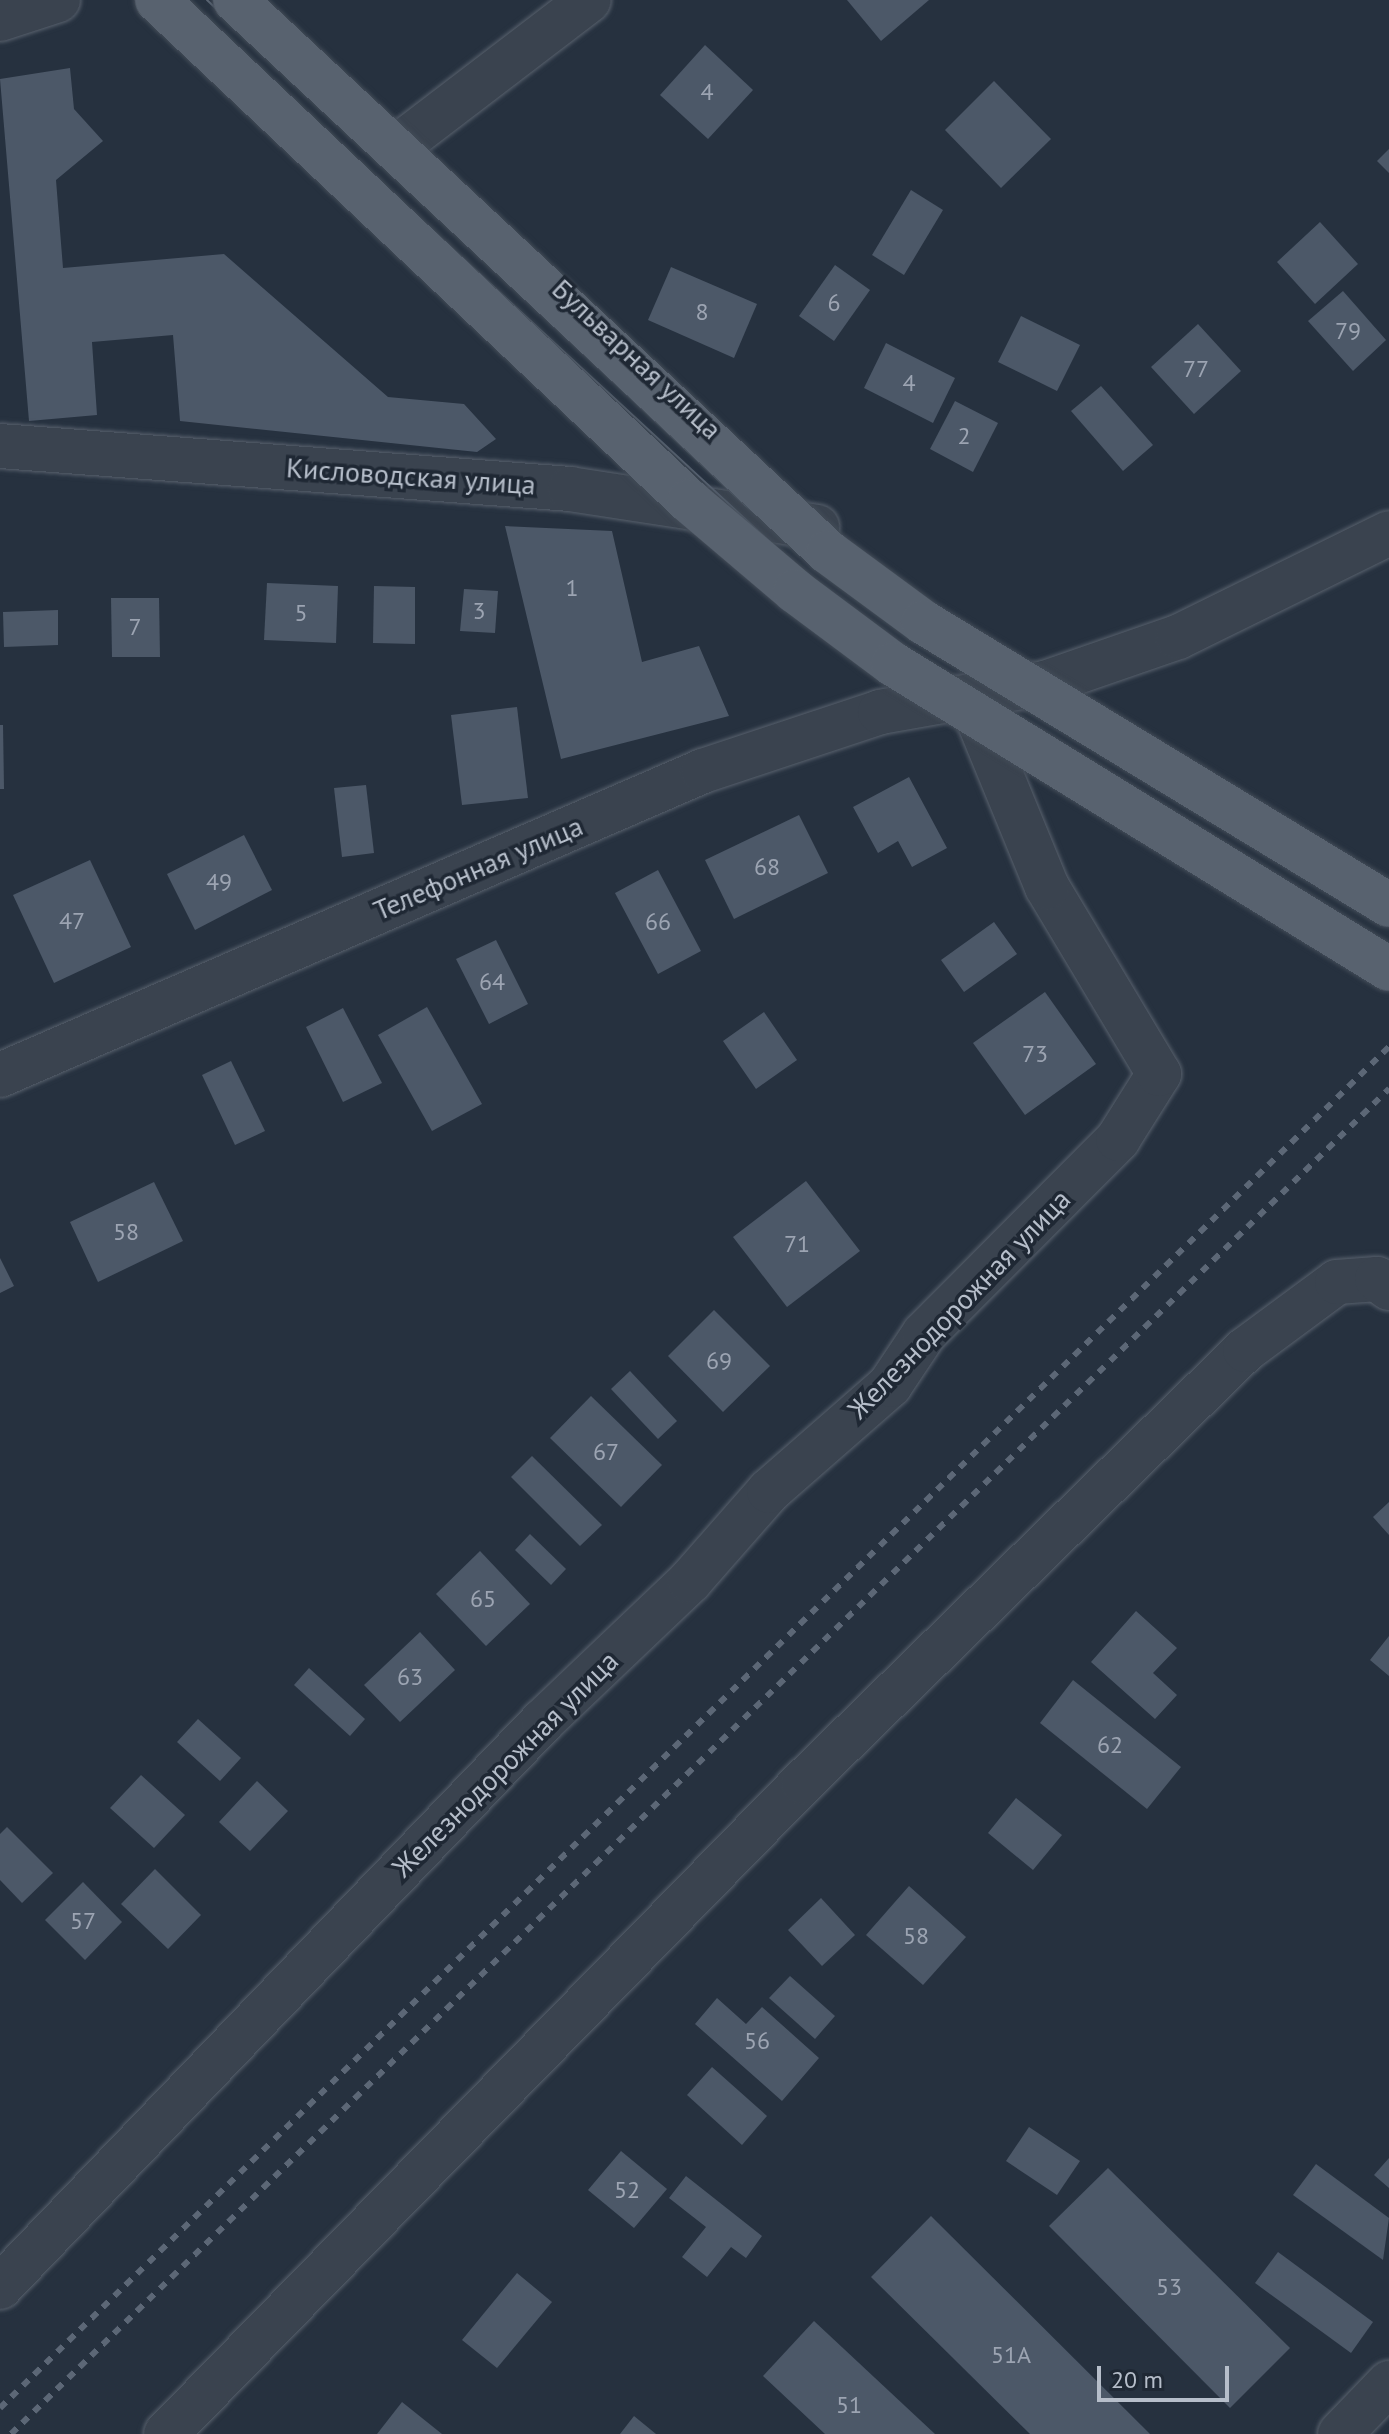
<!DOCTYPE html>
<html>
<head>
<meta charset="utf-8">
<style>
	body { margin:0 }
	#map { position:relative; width:1389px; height:2434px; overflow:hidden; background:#26313f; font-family:"PT Sans",sans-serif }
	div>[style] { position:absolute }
	.building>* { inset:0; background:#4c5868 }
	.roads { filter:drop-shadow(0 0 2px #58616d) drop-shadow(0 0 2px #58616d) }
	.minor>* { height:44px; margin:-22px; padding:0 22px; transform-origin:22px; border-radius:22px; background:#3a434f }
	.tram>* { height:2px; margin:-1px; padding:0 1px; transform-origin:1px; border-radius:1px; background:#5c6776 }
	.rail>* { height:6px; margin-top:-3px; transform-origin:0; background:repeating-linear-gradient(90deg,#5c6776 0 8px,transparent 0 16px) }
	.bridges { filter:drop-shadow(0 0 2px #434c58) drop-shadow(0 0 2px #434c58) }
	.major-bridge>* { height:44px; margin:-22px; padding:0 22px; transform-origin:22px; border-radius:22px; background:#58626f }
	span { translate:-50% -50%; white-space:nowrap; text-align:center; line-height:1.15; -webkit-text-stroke:7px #1f2834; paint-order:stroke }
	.number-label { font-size:24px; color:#9ca4b2 }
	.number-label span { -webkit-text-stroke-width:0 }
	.street-label { font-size:28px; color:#b6beca }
	.scale { position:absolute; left:1097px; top:2366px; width:132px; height:36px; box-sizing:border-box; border:4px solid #b6beca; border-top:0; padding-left:10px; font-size:24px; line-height:28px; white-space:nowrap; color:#b6beca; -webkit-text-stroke:6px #1f2834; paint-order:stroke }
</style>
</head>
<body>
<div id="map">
	<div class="building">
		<i style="clip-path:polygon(847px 0,929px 0,881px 41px)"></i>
		<i style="clip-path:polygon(705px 45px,753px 90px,708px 139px,660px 95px)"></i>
		<i style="clip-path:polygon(70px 68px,74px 109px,103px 141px,56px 180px,63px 268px,224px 254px,388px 397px,464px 404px,496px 439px,477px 452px,180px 421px,173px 335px,92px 342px,97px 415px,29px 421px,0 79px)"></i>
		<i style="clip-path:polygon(994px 81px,1051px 139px,1001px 188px,945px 130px)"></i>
		<i style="clip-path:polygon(1389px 149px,1389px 173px,1377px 161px)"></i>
		<i style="clip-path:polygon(911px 190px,943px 210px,904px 275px,872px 255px)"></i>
		<i style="clip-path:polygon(1320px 222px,1358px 264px,1315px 304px,1277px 262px)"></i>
		<i style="clip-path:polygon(835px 265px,870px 290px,834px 341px,799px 316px)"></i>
		<i style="clip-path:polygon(671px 267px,757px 304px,734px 358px,648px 320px)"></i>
		<i style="clip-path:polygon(1343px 291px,1386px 340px,1353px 371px,1308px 321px)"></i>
		<i style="clip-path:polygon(1021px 316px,1080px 345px,1057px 391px,998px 362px)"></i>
		<i style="clip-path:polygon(1198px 324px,1241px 371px,1194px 414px,1151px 367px)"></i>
		<i style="clip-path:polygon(886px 343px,955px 378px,933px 423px,864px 388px)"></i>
		<i style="clip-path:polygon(1101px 386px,1153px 445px,1123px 471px,1071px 411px)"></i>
		<i style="clip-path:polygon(955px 401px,998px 423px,973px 472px,930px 449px)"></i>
		<i style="clip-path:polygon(505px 526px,612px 531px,642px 662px,699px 646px,729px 716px,561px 759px)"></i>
		<i style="clip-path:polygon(267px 583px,338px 586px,336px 643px,264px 640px)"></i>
		<i style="clip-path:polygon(374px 586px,415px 587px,415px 644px,373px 643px)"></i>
		<i style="clip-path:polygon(464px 589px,498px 591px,495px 633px,460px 631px)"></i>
		<i style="clip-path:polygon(111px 598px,159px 598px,160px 657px,112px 657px)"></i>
		<i style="clip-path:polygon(58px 610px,58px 645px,4px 647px,3px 612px)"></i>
		<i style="clip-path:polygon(517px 707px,528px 798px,462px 805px,451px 715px)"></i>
		<i style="clip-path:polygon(0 725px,3px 725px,4px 789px,0 789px)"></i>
		<i style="clip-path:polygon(909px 777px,947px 848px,912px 867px,898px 841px,878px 853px,853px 807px)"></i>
		<i style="clip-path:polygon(366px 785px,374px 853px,342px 857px,334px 788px)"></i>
		<i style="clip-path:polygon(799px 815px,828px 873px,734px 919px,705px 860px)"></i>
		<i style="clip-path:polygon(244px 835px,272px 890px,195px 930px,167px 874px)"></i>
		<i style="clip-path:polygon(90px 860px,131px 947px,54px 983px,13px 895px)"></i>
		<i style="clip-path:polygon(658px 870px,701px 951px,658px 974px,615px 893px)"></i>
		<i style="clip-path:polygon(994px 922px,1017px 954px,964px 992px,941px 960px)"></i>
		<i style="clip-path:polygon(496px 940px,528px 1004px,489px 1024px,456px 959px)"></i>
		<i style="clip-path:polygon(1045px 992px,1096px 1064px,1025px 1115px,973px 1043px)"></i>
		<i style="clip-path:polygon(427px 1007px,482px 1104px,432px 1131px,378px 1035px)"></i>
		<i style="clip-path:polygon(343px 1008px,382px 1083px,343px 1102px,306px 1027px)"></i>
		<i style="clip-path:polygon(764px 1012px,797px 1060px,756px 1089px,723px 1041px)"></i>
		<i style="clip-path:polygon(231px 1061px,265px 1131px,235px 1145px,202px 1075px)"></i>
		<i style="clip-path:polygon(806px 1181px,860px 1251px,787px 1307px,733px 1237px)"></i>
		<i style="clip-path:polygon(154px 1182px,183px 1241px,98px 1282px,70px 1222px)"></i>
		<i style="clip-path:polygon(0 1258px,14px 1286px,0 1293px)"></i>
		<i style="clip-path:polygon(714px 1310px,770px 1366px,723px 1412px,668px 1356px)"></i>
		<i style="clip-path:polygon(630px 1371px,677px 1421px,658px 1439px,611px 1389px)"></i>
		<i style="clip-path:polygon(591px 1396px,662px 1465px,621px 1507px,550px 1438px)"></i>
		<i style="clip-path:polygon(532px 1456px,602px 1525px,580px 1546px,511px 1477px)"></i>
		<i style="clip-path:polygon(1389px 1502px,1389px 1535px,1373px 1517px)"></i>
		<i style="clip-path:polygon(530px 1534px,566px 1569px,551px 1585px,515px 1550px)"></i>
		<i style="clip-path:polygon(480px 1551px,530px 1604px,486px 1646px,436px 1594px)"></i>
		<i style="clip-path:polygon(1136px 1611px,1177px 1648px,1153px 1673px,1177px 1695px,1155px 1719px,1091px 1662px)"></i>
		<i style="clip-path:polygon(420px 1632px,455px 1670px,400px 1722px,364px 1685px)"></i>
		<i style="clip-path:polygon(1389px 1636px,1389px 1676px,1370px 1660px)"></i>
		<i style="clip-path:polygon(309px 1668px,365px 1719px,350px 1736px,294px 1685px)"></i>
		<i style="clip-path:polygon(1073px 1680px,1181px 1767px,1147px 1809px,1040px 1723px)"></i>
		<i style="clip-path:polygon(198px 1719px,241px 1758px,220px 1781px,177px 1742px)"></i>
		<i style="clip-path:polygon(141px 1775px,185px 1815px,154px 1848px,110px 1808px)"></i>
		<i style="clip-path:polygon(257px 1781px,288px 1811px,250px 1851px,219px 1822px)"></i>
		<i style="clip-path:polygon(1016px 1798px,1062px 1835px,1033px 1870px,988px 1833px)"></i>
		<i style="clip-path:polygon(7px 1827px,53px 1873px,22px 1903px,0 1880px,0 1834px)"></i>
		<i style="clip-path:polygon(155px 1869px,201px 1915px,168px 1949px,121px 1904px)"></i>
		<i style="clip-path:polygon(83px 1882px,122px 1922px,85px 1960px,45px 1920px)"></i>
		<i style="clip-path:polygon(909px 1886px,966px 1937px,923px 1985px,866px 1935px)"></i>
		<i style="clip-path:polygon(821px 1898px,855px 1935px,822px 1966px,788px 1930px)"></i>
		<i style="clip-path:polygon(790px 1976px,835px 2016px,815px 2039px,769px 1998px)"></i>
		<i style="clip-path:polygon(717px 1998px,746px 2024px,762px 2007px,819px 2058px,782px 2101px,695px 2024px)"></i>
		<i style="clip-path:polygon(712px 2067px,767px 2116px,742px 2145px,687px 2095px)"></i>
		<i style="clip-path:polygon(1029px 2127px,1080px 2161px,1057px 2195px,1006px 2161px)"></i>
		<i style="clip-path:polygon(621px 2151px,667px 2189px,634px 2228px,588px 2190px)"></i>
		<i style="clip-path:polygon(1389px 2158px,1389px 2188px,1374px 2175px)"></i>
		<i style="clip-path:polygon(1316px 2164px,1389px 2218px,1383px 2260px,1293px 2195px)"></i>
		<i style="clip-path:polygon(1108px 2168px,1290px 2348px,1230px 2408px,1049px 2226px)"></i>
		<i style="clip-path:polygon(686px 2176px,762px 2236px,746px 2258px,731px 2247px,707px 2277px,682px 2257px,706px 2227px,669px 2198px)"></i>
		<i style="clip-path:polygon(931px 2216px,1150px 2434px,1030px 2434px,871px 2277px)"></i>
		<i style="clip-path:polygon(1278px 2252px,1373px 2322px,1351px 2353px,1255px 2283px)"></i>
		<i style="clip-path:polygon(517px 2273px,552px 2302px,497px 2368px,462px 2340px)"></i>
		<i style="clip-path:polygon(814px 2321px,935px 2434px,825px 2434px,763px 2376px)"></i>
		<i style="clip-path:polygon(402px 2402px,442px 2434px,377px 2434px)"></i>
		<i style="clip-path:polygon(634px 2416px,656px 2434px,620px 2434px)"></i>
	</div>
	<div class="roads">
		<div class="minor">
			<i style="left:0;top:19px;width:61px;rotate:-18.1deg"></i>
			<i style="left:402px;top:143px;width:235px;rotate:-37.4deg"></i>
			<i style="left:0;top:446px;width:572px;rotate:4.31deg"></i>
			<i style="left:570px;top:489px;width:250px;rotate:8.7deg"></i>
			<i style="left:0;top:1075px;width:766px;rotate:-23.39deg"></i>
			<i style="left:703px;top:771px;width:187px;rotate:-18.4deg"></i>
			<i style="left:880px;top:712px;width:168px;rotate:-10deg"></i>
			<i style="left:1045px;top:683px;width:141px;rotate:-19.1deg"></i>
			<i style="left:1178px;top:637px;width:235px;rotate:-26.2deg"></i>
			<i style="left:0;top:2287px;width:784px;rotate:-46.19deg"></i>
			<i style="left:543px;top:1721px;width:203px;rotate:-43.6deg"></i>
			<i style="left:690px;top:1581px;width:120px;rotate:-48.7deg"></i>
			<i style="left:769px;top:1491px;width:161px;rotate:-41.2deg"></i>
			<i style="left:890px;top:1385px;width:61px;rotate:-56.3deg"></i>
			<i style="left:924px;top:1334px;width:275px;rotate:-45.1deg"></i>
			<i style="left:1118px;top:1139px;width:77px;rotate:-57.8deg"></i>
			<i style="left:1159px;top:1074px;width:218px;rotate:-120.9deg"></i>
			<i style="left:1047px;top:887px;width:205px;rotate:-112.3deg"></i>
			<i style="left:166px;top:2434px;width:912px;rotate:-45.67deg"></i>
			<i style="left:803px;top:1782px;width:618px;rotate:-44.34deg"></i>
			<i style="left:1245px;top:1350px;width:114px;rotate:-36.5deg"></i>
			<i style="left:1337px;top:1282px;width:40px;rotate:-4.3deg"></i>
			<i style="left:1377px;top:1279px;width:15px;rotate:37deg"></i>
			<i style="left:1340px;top:2434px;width:71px;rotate:-46.1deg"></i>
		</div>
	</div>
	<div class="tram">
		<i style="left:183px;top:0;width:837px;rotate:42.72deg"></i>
		<i style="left:798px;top:568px;width:136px;rotate:37.2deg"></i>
		<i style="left:906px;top:650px;width:567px;rotate:31.59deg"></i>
		<i style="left:207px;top:0;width:738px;rotate:43.19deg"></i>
		<i style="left:745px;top:505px;width:92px;rotate:38.9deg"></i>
		<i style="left:817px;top:563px;width:125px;rotate:35.6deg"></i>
		<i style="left:919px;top:636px;width:552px;rotate:31.59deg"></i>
	</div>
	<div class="rail">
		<i style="left:0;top:2408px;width:1945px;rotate:-44.42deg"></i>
		<i style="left:11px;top:2434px;width:1926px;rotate:-44.31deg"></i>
	</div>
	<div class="bridges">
		<div class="major-bridge">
			<i style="left:157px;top:0;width:731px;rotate:43.28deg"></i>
			<i style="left:689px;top:501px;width:139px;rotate:40.3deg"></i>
			<i style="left:795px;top:591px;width:122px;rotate:36.7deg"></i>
			<i style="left:893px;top:664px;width:582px;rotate:31.59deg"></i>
			<i style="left:235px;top:0;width:810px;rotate:42.95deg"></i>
			<i style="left:828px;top:552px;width:118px;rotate:36.4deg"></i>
			<i style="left:923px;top:622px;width:545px;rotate:31.27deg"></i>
		</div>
	</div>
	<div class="number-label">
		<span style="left:707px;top:92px">4</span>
		<span style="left:834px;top:303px">6</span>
		<span style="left:702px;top:312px">8</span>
		<span style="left:1348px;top:331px">79</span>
		<span style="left:1196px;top:369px">77</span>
		<span style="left:909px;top:383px">4</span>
		<span style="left:964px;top:436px">2</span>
		<span style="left:572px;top:588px">1</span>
		<span style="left:479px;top:611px">3</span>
		<span style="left:301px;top:613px">5</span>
		<span style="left:135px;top:627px">7</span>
		<span style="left:767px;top:867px">68</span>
		<span style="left:219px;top:882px">49</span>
		<span style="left:72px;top:921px">47</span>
		<span style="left:658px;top:922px">66</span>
		<span style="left:492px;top:982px">64</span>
		<span style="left:1035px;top:1054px">73</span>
		<span style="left:126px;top:1232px">58</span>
		<span style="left:797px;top:1244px">71</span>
		<span style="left:719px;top:1361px">69</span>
		<span style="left:606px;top:1452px">67</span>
		<span style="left:483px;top:1599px">65</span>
		<span style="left:410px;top:1677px">63</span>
		<span style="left:1110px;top:1745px">62</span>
		<span style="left:83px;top:1921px">57</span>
		<span style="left:916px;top:1936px">58</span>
		<span style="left:757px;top:2041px">56</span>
		<span style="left:627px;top:2190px">52</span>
		<span style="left:1169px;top:2287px">53</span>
		<span style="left:1011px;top:2355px">51А</span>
		<span style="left:849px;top:2405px">51</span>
	</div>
	<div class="street-label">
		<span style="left:637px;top:359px;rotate:43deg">Бульварная улица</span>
		<span style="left:411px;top:476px;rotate:4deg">Кисловодская улица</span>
		<span style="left:478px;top:868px;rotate:-23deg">Телефонная улица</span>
		<span style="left:959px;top:1304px;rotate:-46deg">Железнодорожная улица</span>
		<span style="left:505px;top:1764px;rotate:-45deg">Железнодорожная улица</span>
	</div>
	<div class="scale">20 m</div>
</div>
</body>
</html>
